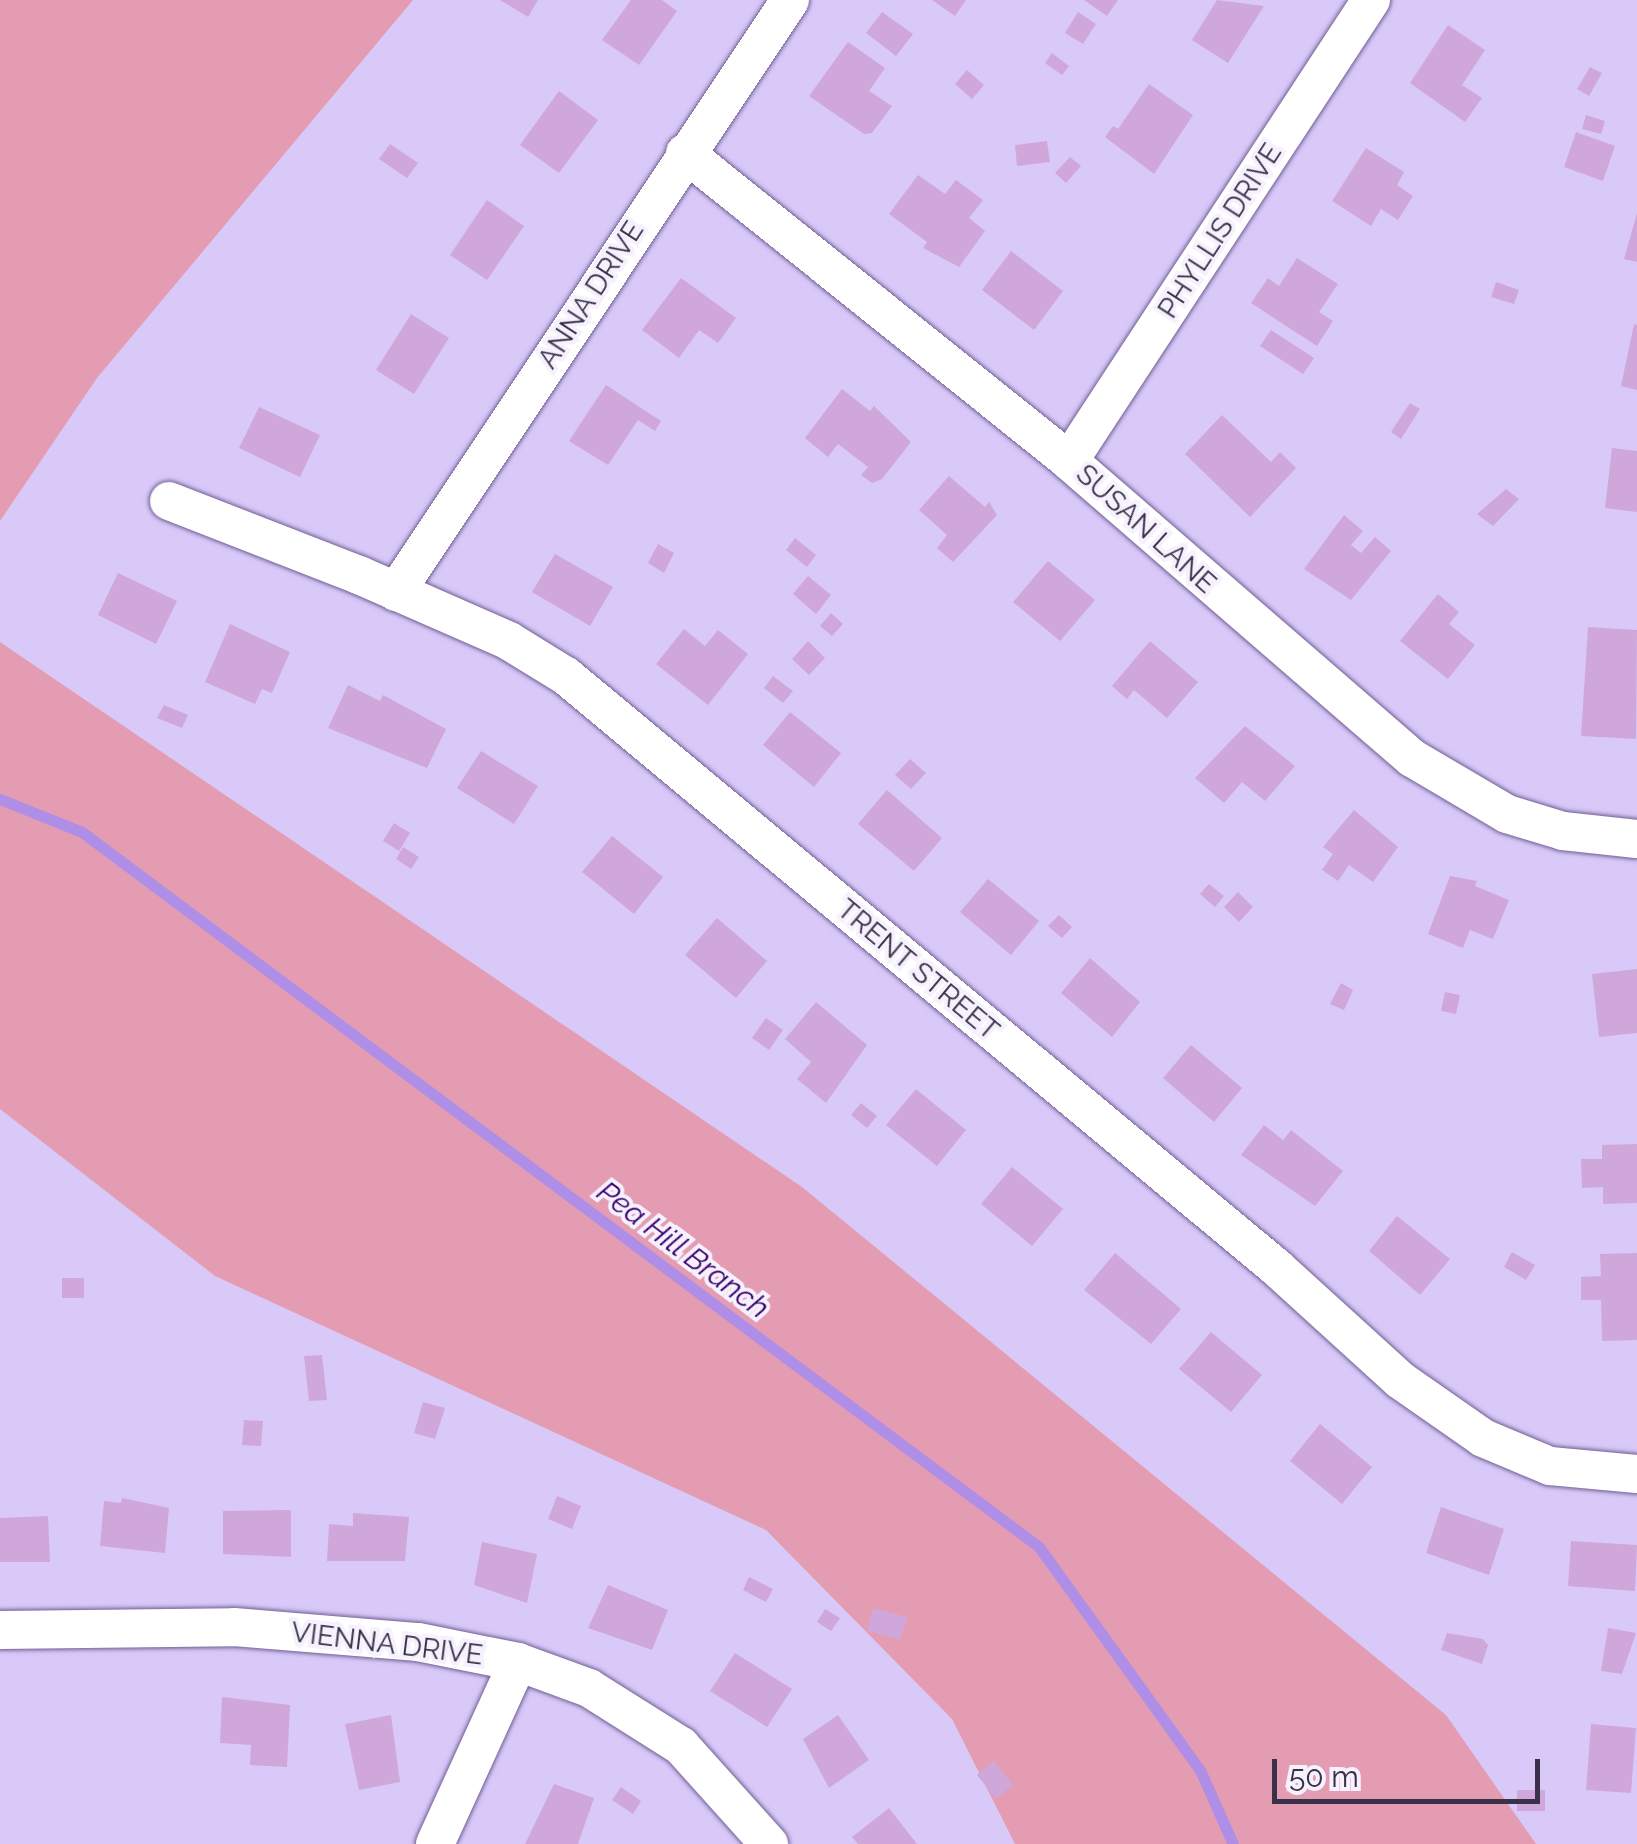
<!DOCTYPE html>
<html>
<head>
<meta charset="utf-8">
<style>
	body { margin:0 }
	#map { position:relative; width:1637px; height:1844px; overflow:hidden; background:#d9c9f9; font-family:Raleway,sans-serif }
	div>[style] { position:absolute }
	.green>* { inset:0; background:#e49cb2 }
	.stream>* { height:11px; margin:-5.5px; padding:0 5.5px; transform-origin:5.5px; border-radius:5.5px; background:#ae8ee7 }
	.building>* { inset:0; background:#d0a7da }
	.roads { filter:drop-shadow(0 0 2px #715f94) drop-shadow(0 0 2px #715f94) }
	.street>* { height:38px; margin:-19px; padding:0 19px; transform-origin:19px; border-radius:19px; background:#fff }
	span { translate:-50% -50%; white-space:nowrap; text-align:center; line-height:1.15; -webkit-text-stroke:8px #f5f1fd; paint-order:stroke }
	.street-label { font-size:28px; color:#393148 }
	.water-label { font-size:30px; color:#3c006f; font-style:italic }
	.scale { position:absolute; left:1272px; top:1759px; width:268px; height:45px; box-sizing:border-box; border:5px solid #393148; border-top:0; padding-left:12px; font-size:30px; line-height:35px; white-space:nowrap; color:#393148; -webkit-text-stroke:8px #f5f1fd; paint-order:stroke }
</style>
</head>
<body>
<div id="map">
	<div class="green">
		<i style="clip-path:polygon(0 0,413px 0,97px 378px,0 521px)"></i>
		<i style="clip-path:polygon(0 642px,802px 1187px,1446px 1715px,1536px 1844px,1015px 1844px,952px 1719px,766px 1530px,215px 1276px,0 1109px)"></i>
	</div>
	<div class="stream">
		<i style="left:0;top:799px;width:88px;rotate:21.9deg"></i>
		<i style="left:82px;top:832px;width:1195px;rotate:36.76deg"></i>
		<i style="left:1039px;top:1547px;width:275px;rotate:54.2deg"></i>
		<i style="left:1200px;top:1770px;width:81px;rotate:66deg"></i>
	</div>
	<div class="building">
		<i style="clip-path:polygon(500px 0,538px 0,528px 17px)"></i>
		<i style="clip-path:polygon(631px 0,662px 0,677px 11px,639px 65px,602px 40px)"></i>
		<i style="clip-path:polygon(932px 0,966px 0,955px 16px)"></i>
		<i style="clip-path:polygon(1084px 0,1118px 0,1107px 16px)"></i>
		<i style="clip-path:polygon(1217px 0,1264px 6px,1228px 63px,1192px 40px)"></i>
		<i style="clip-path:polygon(882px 12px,913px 34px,896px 56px,866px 33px)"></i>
		<i style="clip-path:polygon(1078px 12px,1096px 24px,1083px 44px,1065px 33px)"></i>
		<i style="clip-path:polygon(1448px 25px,1485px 50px,1462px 85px,1482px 98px,1465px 122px,1410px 83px)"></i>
		<i style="clip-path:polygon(848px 42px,885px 68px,869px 91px,892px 106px,872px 133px,864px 134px,809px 96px)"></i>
		<i style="clip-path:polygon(1052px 53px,1069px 66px,1062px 75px,1045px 63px)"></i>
		<i style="clip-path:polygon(1590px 67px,1602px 73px,1589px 96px,1577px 89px)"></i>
		<i style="clip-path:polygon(967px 70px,984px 85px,972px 99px,955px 84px)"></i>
		<i style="clip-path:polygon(1149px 84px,1193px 115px,1154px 174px,1105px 137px,1113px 126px,1118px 129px)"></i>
		<i style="clip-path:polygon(559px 91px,598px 120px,559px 173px,520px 145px)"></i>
		<i style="clip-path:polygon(1586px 115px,1605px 121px,1601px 134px,1582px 129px)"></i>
		<i style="clip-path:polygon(1576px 132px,1615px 146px,1603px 181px,1564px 167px)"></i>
		<i style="clip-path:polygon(1047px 141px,1050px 162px,1017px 166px,1015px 145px)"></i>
		<i style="clip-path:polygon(390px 144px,418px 163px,407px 178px,379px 159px)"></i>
		<i style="clip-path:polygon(1366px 148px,1404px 172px,1397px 185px,1413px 196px,1398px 220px,1381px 209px,1371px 226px,1332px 201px)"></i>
		<i style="clip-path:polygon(1070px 157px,1081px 166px,1066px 183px,1055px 173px)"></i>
		<i style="clip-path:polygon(918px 175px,945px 194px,956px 180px,983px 200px,969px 218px,985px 231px,959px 267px,923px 248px,927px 242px,889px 214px)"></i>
		<i style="clip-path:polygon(487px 200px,524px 226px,487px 280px,450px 255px)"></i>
		<i style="clip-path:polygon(1637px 213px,1637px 262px,1624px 259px)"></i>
		<i style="clip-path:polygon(1011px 251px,1063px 291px,1034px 330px,982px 290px)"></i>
		<i style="clip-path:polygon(1297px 258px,1338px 284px,1319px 312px,1333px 321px,1317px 346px,1251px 303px,1268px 278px,1279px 286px)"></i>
		<i style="clip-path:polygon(681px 278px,736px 318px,718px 343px,699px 330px,679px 358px,642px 330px)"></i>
		<i style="clip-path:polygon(1496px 282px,1519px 290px,1514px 304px,1491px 297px)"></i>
		<i style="clip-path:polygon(411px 314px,449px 338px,414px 394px,376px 370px)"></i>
		<i style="clip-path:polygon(1634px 324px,1637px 325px,1637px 390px,1621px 386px)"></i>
		<i style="clip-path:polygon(1271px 330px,1314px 358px,1303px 374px,1260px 346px)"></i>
		<i style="clip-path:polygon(606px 385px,661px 421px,655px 431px,638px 420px,608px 465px,569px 441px)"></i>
		<i style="clip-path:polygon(842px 389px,870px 411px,874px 406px,911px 442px,882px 479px,872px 483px,861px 475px,868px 467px,838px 444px,828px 457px,805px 438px)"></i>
		<i style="clip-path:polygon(1410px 403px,1420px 409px,1401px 439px,1391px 432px)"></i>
		<i style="clip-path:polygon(259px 407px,320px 435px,300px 477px,239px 448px)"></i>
		<i style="clip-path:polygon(1222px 415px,1271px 462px,1280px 452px,1296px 468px,1250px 517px,1185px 454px)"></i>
		<i style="clip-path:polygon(1612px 448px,1637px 451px,1637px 512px,1605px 508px)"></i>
		<i style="clip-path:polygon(949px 476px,985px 507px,989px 502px,997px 515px,953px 562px,937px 548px,947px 535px,919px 510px)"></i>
		<i style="clip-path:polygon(1506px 489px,1519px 499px,1493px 526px,1477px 514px)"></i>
		<i style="clip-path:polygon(1344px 515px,1363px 531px,1351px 545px,1361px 553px,1375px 537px,1391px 551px,1351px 600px,1304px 569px)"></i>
		<i style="clip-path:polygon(795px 538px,816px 555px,807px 567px,786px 550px)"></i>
		<i style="clip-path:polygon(658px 544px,674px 553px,664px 573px,648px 563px)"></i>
		<i style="clip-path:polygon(555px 554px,613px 587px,590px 626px,532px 592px)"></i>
		<i style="clip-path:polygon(1048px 561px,1095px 600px,1060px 641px,1013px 602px)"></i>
		<i style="clip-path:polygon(118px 573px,177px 601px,156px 644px,98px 615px)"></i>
		<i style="clip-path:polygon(808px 576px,831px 595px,816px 614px,793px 594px)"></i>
		<i style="clip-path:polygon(1438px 594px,1459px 612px,1449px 624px,1475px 645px,1448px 679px,1400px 641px)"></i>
		<i style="clip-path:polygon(831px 613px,843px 624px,832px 636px,820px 626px)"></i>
		<i style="clip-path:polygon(230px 624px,290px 652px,272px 693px,262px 689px,255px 704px,205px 682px)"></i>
		<i style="clip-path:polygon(1588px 627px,1637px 630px,1636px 739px,1581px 736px)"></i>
		<i style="clip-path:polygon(684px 629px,705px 646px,718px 630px,748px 654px,708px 705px,656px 664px)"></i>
		<i style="clip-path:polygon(808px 641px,825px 658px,809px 675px,792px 659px)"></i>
		<i style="clip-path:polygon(1150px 641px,1198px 682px,1167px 718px,1134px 690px,1127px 699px,1112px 686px)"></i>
		<i style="clip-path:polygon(773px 676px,793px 691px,783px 703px,764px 688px)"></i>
		<i style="clip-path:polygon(348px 685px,380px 701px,383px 695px,446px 729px,427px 768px,328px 728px)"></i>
		<i style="clip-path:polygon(164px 705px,188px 715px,182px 728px,157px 718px)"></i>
		<i style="clip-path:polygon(790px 712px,841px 753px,814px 787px,763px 745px)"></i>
		<i style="clip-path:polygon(1245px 726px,1295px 766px,1265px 801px,1242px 782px,1224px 803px,1195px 778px)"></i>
		<i style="clip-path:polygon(481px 751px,538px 786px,514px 824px,457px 788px)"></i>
		<i style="clip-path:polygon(910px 759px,926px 773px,911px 789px,895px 775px)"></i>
		<i style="clip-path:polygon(887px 790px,942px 838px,914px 871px,858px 824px)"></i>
		<i style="clip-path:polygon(1354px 810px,1398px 847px,1373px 882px,1349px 865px,1338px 881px,1322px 870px,1333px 854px,1323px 847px)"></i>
		<i style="clip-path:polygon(394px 823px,410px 833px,399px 851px,383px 841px)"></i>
		<i style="clip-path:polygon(612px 836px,663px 877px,634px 914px,582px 872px)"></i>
		<i style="clip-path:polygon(403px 847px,419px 857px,411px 869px,396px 859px)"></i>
		<i style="clip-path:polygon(1450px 876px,1477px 881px,1475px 886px,1509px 900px,1493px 939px,1470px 930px,1463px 948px,1428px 934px)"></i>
		<i style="clip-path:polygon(988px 879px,1039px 921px,1011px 955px,960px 912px)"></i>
		<i style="clip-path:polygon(1209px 884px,1224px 896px,1215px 907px,1200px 894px)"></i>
		<i style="clip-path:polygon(1238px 892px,1253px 907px,1239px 922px,1224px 907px)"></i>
		<i style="clip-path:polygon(1059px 915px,1072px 927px,1062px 938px,1048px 926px)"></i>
		<i style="clip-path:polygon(717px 918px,767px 961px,736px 998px,685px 955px)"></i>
		<i style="clip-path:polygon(1090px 958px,1140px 1002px,1112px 1037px,1061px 993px)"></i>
		<i style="clip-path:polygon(1637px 969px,1637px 1033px,1599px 1037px,1592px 974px)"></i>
		<i style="clip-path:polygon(1341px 983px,1353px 990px,1344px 1010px,1330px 1004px)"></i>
		<i style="clip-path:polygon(1445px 992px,1460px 995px,1456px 1014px,1441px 1011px)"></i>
		<i style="clip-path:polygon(816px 1002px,867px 1045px,826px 1103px,797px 1079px,811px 1062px,785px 1039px)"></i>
		<i style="clip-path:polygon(766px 1018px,783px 1030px,769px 1050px,752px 1038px)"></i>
		<i style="clip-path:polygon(1191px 1045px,1242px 1088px,1214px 1122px,1163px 1078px)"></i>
		<i style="clip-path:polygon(916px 1089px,966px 1130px,937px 1166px,886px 1125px)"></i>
		<i style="clip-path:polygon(861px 1103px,877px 1116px,867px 1128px,851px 1115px)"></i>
		<i style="clip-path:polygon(1264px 1125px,1283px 1140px,1291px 1130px,1343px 1171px,1315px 1206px,1241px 1155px)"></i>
		<i style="clip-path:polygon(1637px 1144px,1637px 1203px,1603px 1204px,1603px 1187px,1582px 1188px,1581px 1159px,1602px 1159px,1602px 1145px)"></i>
		<i style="clip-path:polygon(1012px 1167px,1063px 1209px,1032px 1246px,981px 1204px)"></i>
		<i style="clip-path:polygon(1397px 1216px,1450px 1259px,1420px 1295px,1369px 1251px)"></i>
		<i style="clip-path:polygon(1512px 1252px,1535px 1265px,1526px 1280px,1504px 1267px)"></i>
		<i style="clip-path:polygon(1115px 1253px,1181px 1309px,1151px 1344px,1084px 1290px)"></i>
		<i style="clip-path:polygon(1637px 1253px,1637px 1340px,1602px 1341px,1601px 1300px,1581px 1300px,1581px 1277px,1601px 1276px,1600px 1254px)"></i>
		<i style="clip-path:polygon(62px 1278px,84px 1278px,84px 1298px,62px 1298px)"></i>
		<i style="clip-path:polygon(1211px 1332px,1262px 1375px,1231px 1412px,1179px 1369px)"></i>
		<i style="clip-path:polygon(322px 1355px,327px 1400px,309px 1401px,304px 1356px)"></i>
		<i style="clip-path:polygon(423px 1402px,445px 1408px,435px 1439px,414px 1433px)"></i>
		<i style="clip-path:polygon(244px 1420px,263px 1421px,261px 1446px,242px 1445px)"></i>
		<i style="clip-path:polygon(1320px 1424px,1372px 1467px,1342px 1504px,1290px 1461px)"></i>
		<i style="clip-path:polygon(557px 1496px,581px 1506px,572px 1529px,548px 1519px)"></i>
		<i style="clip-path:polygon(122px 1498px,169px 1508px,165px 1553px,100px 1546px,104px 1501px,121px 1503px)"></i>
		<i style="clip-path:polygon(1441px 1507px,1504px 1529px,1489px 1575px,1426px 1553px)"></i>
		<i style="clip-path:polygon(291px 1510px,291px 1557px,223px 1554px,223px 1511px)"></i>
		<i style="clip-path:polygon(353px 1513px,409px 1517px,405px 1561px,327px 1561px,329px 1524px,353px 1526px)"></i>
		<i style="clip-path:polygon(48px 1516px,50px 1562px,0 1562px,0 1518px)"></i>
		<i style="clip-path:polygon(1571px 1541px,1637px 1545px,1635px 1591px,1568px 1586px)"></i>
		<i style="clip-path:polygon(482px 1542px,537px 1554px,527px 1603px,474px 1585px)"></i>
		<i style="clip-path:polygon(749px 1577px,773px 1589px,766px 1602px,743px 1590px)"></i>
		<i style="clip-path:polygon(608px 1585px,668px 1610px,652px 1650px,588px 1628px)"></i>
		<i style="clip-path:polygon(873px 1608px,907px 1617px,900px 1640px,867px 1631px)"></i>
		<i style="clip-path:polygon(825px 1609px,840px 1618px,831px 1631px,817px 1622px)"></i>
		<i style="clip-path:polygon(1608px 1628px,1636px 1633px,1622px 1674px,1601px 1671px)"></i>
		<i style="clip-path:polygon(1447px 1633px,1483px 1639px,1488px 1645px,1482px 1664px,1441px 1650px)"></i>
		<i style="clip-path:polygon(735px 1653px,792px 1689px,767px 1727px,710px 1691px)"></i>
		<i style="clip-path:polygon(222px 1697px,290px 1705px,287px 1767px,250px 1765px,251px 1745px,220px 1743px)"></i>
		<i style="clip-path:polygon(391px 1715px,400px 1782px,359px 1790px,345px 1724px)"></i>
		<i style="clip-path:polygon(838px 1715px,869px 1760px,829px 1788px,803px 1739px)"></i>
		<i style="clip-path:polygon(1591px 1724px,1636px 1728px,1631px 1793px,1586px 1790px)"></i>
		<i style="clip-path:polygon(994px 1761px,1013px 1785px,996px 1799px,977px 1775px)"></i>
		<i style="clip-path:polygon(554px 1784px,594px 1798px,578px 1844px,525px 1844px)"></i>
		<i style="clip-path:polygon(621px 1787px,641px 1801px,633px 1814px,612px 1800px)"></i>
		<i style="clip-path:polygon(1517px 1790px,1545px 1790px,1545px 1811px,1517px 1811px)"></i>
		<i style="clip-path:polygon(889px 1808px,917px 1844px,858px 1844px,852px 1837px)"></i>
	</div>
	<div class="roads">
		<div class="street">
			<i style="left:685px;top:153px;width:492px;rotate:38.7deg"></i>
			<i style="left:1069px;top:461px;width:454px;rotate:40.9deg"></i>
			<i style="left:1412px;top:758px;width:110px;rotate:30.5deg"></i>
			<i style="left:1507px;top:814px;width:59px;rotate:16.9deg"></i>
			<i style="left:1563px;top:831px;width:74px;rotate:6.2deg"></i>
			<i style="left:1069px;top:461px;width:551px;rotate:-56.77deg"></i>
			<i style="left:169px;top:501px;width:204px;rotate:21.3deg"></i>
			<i style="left:359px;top:575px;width:164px;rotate:23.7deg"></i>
			<i style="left:509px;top:641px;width:67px;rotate:31.6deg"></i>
			<i style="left:566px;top:676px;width:925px;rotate:39.78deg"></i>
			<i style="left:1277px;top:1268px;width:166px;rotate:42.3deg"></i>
			<i style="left:1400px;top:1380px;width:101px;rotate:34.9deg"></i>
			<i style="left:1483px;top:1438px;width:73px;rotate:22.7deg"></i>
			<i style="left:1550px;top:1466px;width:87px;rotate:5.3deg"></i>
			<i style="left:396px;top:592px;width:711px;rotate:-56.35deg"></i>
			<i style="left:0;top:1630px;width:234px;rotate:-0.7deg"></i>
			<i style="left:234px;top:1627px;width:185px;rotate:4.7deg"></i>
			<i style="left:418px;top:1642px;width:102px;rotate:11.3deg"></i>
			<i style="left:518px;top:1662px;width:76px;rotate:20.1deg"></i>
			<i style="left:589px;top:1688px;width:109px;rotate:32.2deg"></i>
			<i style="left:681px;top:1746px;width:132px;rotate:48.1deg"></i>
			<i style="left:435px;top:1844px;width:200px;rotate:-65.5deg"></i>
		</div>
	</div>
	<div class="street-label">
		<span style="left:1220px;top:231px;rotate:-57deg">PHYLLIS DRIVE</span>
		<span style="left:591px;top:295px;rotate:-57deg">ANNA DRIVE</span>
		<span style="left:1146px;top:529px;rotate:42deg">SUSAN LANE</span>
		<span style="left:918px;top:970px;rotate:40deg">TRENT STREET</span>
		<span style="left:387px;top:1644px;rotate:7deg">VIENNA DRIVE</span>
	</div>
	<div class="water-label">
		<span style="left:683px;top:1250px;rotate:37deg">Pea Hill Branch</span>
	</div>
	<div class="scale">50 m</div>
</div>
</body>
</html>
